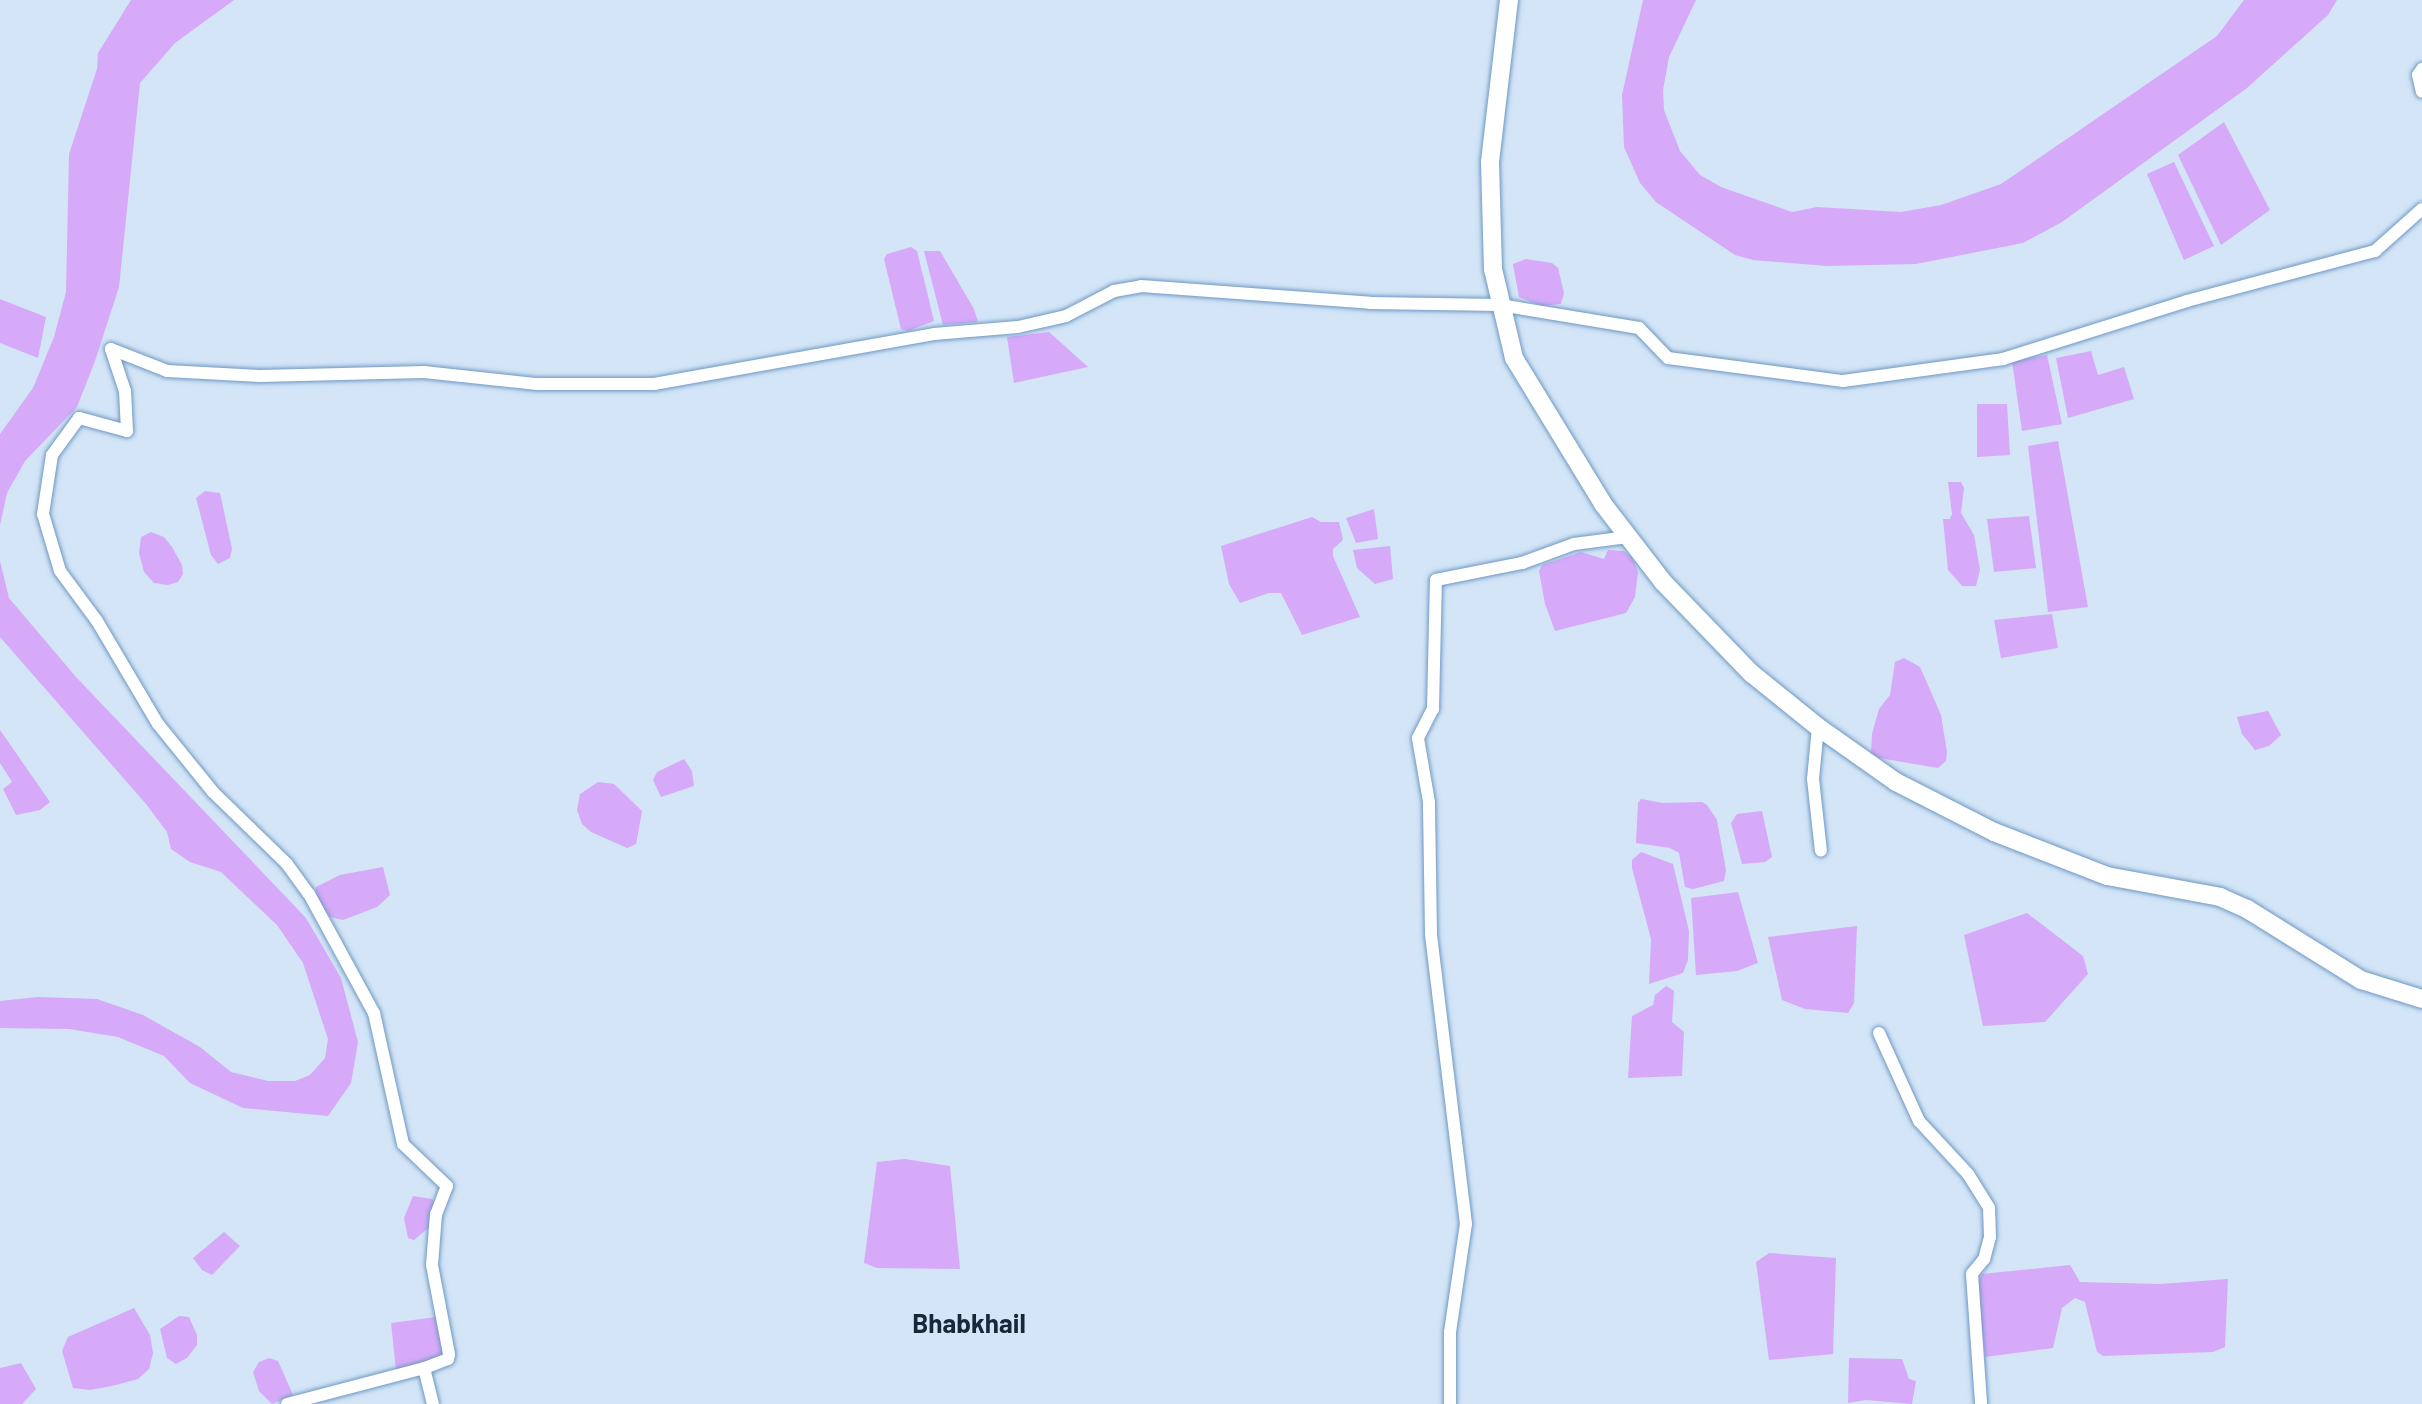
<!DOCTYPE html>
<html>
<head>
<meta charset="utf-8">
<style>
	body { margin:0 }
	#map { position:relative; width:2422px; height:1404px; overflow:hidden; background:#d3e5f7; font-family:Barlow,sans-serif }
	div>[style] { position:absolute }
	.water>* { inset:0; background:#d6aaf9 }
	.roads { filter:drop-shadow(0 0 2px #6e98c3) drop-shadow(0 0 2px #6e98c3) }
	.street>* { height:12px; margin:-6px; padding:0 6px; transform-origin:6px; border-radius:6px; background:#fff }
	.secondary>* { height:18px; margin:-9px; padding:0 9px; transform-origin:9px; border-radius:9px; background:#fff }
	span { translate:-50% -50%; white-space:nowrap; text-align:center; line-height:1.15; -webkit-text-stroke:7px #d3e5f7; paint-order:stroke }
	.quarter-label { font-size:26px; color:#172839; font-weight:700 }
</style>
</head>
<body>
<div id="map">
	<div class="water">
		<i style="clip-path:polygon(131px 0,234px 0,175px 43px,140px 83px,119px 287px,95px 361px,77px 407px,25px 461px,7px 493px,0 525px,0 434px,33px 388px,54px 337px,66px 292px,69px 154px,97px 69px,98px 53px)"></i>
		<i style="clip-path:polygon(1643px 0,1696px 0,1669px 57px,1663px 90px,1664px 110px,1680px 151px,1700px 175px,1721px 187px,1792px 212px,1817px 207px,1901px 212px,1941px 205px,2001px 184px,2217px 36px,2244px 0,2337px 0,2328px 15px,2247px 88px,2062px 222px,2023px 243px,1916px 264px,1827px 266px,1753px 260px,1735px 255px,1656px 202px,1640px 183px,1624px 147px,1622px 95px)"></i>
		<i style="clip-path:polygon(2224px 122px,2270px 210px,2221px 245px,2178px 155px)"></i>
		<i style="clip-path:polygon(2174px 162px,2214px 246px,2184px 260px,2147px 174px)"></i>
		<i style="clip-path:polygon(911px 247px,917px 251px,934px 321px,908px 331px,901px 329px,884px 259px,887px 254px)"></i>
		<i style="clip-path:polygon(924px 251px,940px 251px,974px 309px,978px 322px,943px 325px)"></i>
		<i style="clip-path:polygon(1526px 259px,1552px 263px,1558px 268px,1564px 293px,1561px 304px,1542px 306px,1519px 297px,1513px 264px)"></i>
		<i style="clip-path:polygon(0 299px,46px 317px,38px 358px,0 343px)"></i>
		<i style="clip-path:polygon(1049px 332px,1088px 367px,1014px 383px,1007px 337px)"></i>
		<i style="clip-path:polygon(2091px 351px,2098px 375px,2124px 367px,2134px 399px,2068px 418px,2056px 358px)"></i>
		<i style="clip-path:polygon(2047px 355px,2062px 424px,2022px 431px,2012px 361px)"></i>
		<i style="clip-path:polygon(1977px 404px,2007px 404px,2010px 455px,1977px 457px)"></i>
		<i style="clip-path:polygon(2058px 441px,2088px 607px,2048px 612px,2028px 446px)"></i>
		<i style="clip-path:polygon(1948px 482px,1961px 482px,1964px 488px,1961px 513px,1974px 535px,1980px 570px,1976px 586px,1962px 586px,1948px 570px,1943px 519px,1950px 519px,1952px 514px)"></i>
		<i style="clip-path:polygon(205px 491px,220px 493px,232px 549px,230px 558px,218px 564px,211px 555px,196px 498px)"></i>
		<i style="clip-path:polygon(1374px 509px,1378px 539px,1356px 543px,1346px 518px)"></i>
		<i style="clip-path:polygon(2029px 516px,2036px 568px,1994px 572px,1987px 519px)"></i>
		<i style="clip-path:polygon(1312px 517px,1321px 522px,1339px 522px,1343px 540px,1333px 549px,1333px 556px,1360px 617px,1302px 635px,1281px 593px,1269px 593px,1240px 603px,1229px 584px,1221px 546px)"></i>
		<i style="clip-path:polygon(151px 532px,164px 537px,172px 547px,182px 565px,183px 574px,178px 582px,168px 585px,154px 583px,144px 572px,139px 553px,141px 537px)"></i>
		<i style="clip-path:polygon(1390px 546px,1393px 579px,1375px 584px,1357px 568px,1353px 550px)"></i>
		<i style="clip-path:polygon(1608px 550px,1624px 551px,1633px 559px,1638px 572px,1635px 597px,1626px 613px,1555px 631px,1545px 604px,1539px 571px,1542px 565px,1581px 552px,1604px 559px)"></i>
		<i style="clip-path:polygon(0 561px,9px 598px,76px 677px,306px 918px,341px 978px,358px 1042px,351px 1083px,328px 1116px,243px 1108px,190px 1083px,164px 1056px,118px 1037px,69px 1029px,0 1028px,0 1001px,38px 997px,97px 999px,143px 1015px,200px 1047px,231px 1072px,268px 1081px,295px 1081px,310px 1075px,325px 1058px,328px 1039px,303px 963px,277px 925px,221px 872px,190px 862px,171px 849px,167px 832px,146px 804px,0 637px)"></i>
		<i style="clip-path:polygon(2052px 614px,2058px 648px,2001px 658px,1994px 620px)"></i>
		<i style="clip-path:polygon(1904px 658px,1920px 667px,1941px 715px,1947px 752px,1946px 761px,1938px 768px,1879px 758px,1871px 754px,1872px 734px,1879px 709px,1890px 695px,1895px 662px)"></i>
		<i style="clip-path:polygon(2268px 711px,2281px 735px,2269px 746px,2255px 750px,2242px 734px,2237px 717px)"></i>
		<i style="clip-path:polygon(0 730px,50px 802px,40px 810px,16px 815px,3px 789px,12px 782px,0 763px)"></i>
		<i style="clip-path:polygon(684px 759px,692px 771px,694px 786px,661px 797px,653px 780px,657px 772px)"></i>
		<i style="clip-path:polygon(598px 782px,614px 784px,642px 811px,636px 844px,627px 848px,591px 832px,582px 824px,577px 810px,580px 794px)"></i>
		<i style="clip-path:polygon(1641px 799px,1663px 803px,1702px 802px,1707px 805px,1717px 820px,1726px 870px,1724px 881px,1693px 889px,1685px 887px,1679px 853px,1670px 848px,1636px 843px,1638px 803px)"></i>
		<i style="clip-path:polygon(1762px 811px,1772px 857px,1765px 862px,1742px 864px,1731px 823px,1737px 814px)"></i>
		<i style="clip-path:polygon(1641px 852px,1673px 864px,1689px 931px,1688px 960px,1683px 973px,1649px 984px,1651px 939px,1632px 868px,1632px 860px)"></i>
		<i style="clip-path:polygon(383px 867px,390px 895px,377px 907px,343px 920px,330px 917px,315px 898px,316px 887px,340px 875px)"></i>
		<i style="clip-path:polygon(1738px 892px,1758px 963px,1737px 971px,1696px 975px,1691px 898px)"></i>
		<i style="clip-path:polygon(2027px 913px,2083px 956px,2088px 974px,2045px 1022px,1983px 1026px,1964px 935px)"></i>
		<i style="clip-path:polygon(1857px 926px,1854px 1003px,1848px 1013px,1805px 1009px,1782px 1000px,1768px 937px)"></i>
		<i style="clip-path:polygon(1666px 986px,1674px 991px,1672px 1022px,1684px 1032px,1682px 1076px,1628px 1078px,1632px 1016px,1653px 1005px,1655px 995px)"></i>
		<i style="clip-path:polygon(905px 1159px,950px 1166px,960px 1269px,877px 1268px,864px 1263px,877px 1162px)"></i>
		<i style="clip-path:polygon(413px 1196px,432px 1199px,436px 1205px,432px 1225px,414px 1240px,408px 1238px,404px 1218px)"></i>
		<i style="clip-path:polygon(224px 1232px,240px 1246px,212px 1275px,202px 1270px,193px 1258px)"></i>
		<i style="clip-path:polygon(1769px 1253px,1836px 1258px,1833px 1354px,1769px 1360px,1756px 1262px)"></i>
		<i style="clip-path:polygon(2070px 1265px,2080px 1282px,2160px 1284px,2228px 1279px,2225px 1347px,2213px 1352px,2103px 1356px,2097px 1352px,2085px 1302px,2075px 1298px,2062px 1308px,2053px 1348px,1985px 1357px,1977px 1284px,1982px 1274px)"></i>
		<i style="clip-path:polygon(134px 1308px,150px 1335px,153px 1353px,149px 1369px,138px 1379px,112px 1386px,90px 1390px,73px 1388px,62px 1351px,68px 1337px)"></i>
		<i style="clip-path:polygon(179px 1316px,189px 1317px,197px 1335px,197px 1345px,187px 1358px,176px 1364px,167px 1358px,160px 1329px)"></i>
		<i style="clip-path:polygon(436px 1317px,447px 1357px,396px 1370px,391px 1323px)"></i>
		<i style="clip-path:polygon(269px 1358px,278px 1361px,293px 1395px,272px 1404px,259px 1391px,253px 1372px,259px 1362px)"></i>
		<i style="clip-path:polygon(1849px 1358px,1902px 1359px,1909px 1379px,1916px 1381px,1912px 1404px,1866px 1400px,1848px 1403px)"></i>
		<i style="clip-path:polygon(21px 1363px,36px 1389px,22px 1404px,0 1404px,0 1368px)"></i>
	</div>
	<div class="roads">
		<div class="street">
			<i style="left:2422px;top:69px;width:7px;rotate:124deg"></i>
			<i style="left:2418px;top:75px;width:17px;rotate:77deg"></i>
			<i style="left:111px;top:349px;width:60px;rotate:21.4deg"></i>
			<i style="left:167px;top:371px;width:93px;rotate:3.1deg"></i>
			<i style="left:260px;top:376px;width:164px;rotate:-1.4deg"></i>
			<i style="left:424px;top:372px;width:114px;rotate:6.1deg"></i>
			<i style="left:537px;top:384px;width:117px"></i>
			<i style="left:654px;top:384px;width:284px;rotate:-10.1deg"></i>
			<i style="left:934px;top:334px;width:84px;rotate:-4.8deg"></i>
			<i style="left:1018px;top:327px;width:49px;rotate:-12.9deg"></i>
			<i style="left:1066px;top:316px;width:54px;rotate:-27.5deg"></i>
			<i style="left:1114px;top:291px;width:27px;rotate:-10deg"></i>
			<i style="left:1141px;top:286px;width:230px;rotate:4.2deg"></i>
			<i style="left:1370px;top:303px;width:130px;rotate:0.9deg"></i>
			<i style="left:1500px;top:305px;width:141px;rotate:9.4deg"></i>
			<i style="left:1639px;top:328px;width:42px;rotate:46deg"></i>
			<i style="left:1668px;top:358px;width:177px;rotate:7.5deg"></i>
			<i style="left:1843px;top:381px;width:162px;rotate:-7.8deg"></i>
			<i style="left:2003px;top:359px;width:193px;rotate:-17.5deg"></i>
			<i style="left:2187px;top:301px;width:195px;rotate:-14.9deg"></i>
			<i style="left:2375px;top:251px;width:63px;rotate:-41.8deg"></i>
			<i style="left:111px;top:349px;width:44px;rotate:71.6deg"></i>
			<i style="left:125px;top:391px;width:40px;rotate:87.1deg"></i>
			<i style="left:127px;top:431px;width:50px;rotate:-164.8deg"></i>
			<i style="left:79px;top:418px;width:46px;rotate:126.1deg"></i>
			<i style="left:52px;top:455px;width:60px;rotate:98.7deg"></i>
			<i style="left:43px;top:514px;width:59px;rotate:73.4deg"></i>
			<i style="left:60px;top:571px;width:62px;rotate:53.5deg"></i>
			<i style="left:97px;top:621px;width:120px;rotate:59.4deg"></i>
			<i style="left:158px;top:724px;width:87px;rotate:51deg"></i>
			<i style="left:213px;top:792px;width:103px;rotate:44.2deg"></i>
			<i style="left:287px;top:864px;width:37px;rotate:54deg"></i>
			<i style="left:309px;top:894px;width:136px;rotate:61.4deg"></i>
			<i style="left:374px;top:1013px;width:134px;rotate:77.5deg"></i>
			<i style="left:403px;top:1144px;width:61px;rotate:43.7deg"></i>
			<i style="left:447px;top:1186px;width:30px;rotate:111deg"></i>
			<i style="left:436px;top:1214px;width:51px;rotate:94.5deg"></i>
			<i style="left:432px;top:1265px;width:91px;rotate:79.2deg"></i>
			<i style="left:449px;top:1354px;width:5px;rotate:101deg"></i>
			<i style="left:448px;top:1359px;width:26px;rotate:159deg"></i>
			<i style="left:1818px;top:727px;width:52px;rotate:95.5deg"></i>
			<i style="left:1813px;top:779px;width:72px;rotate:83.7deg"></i>
			<i style="left:1879px;top:1033px;width:97px;rotate:65.6deg"></i>
			<i style="left:1919px;top:1121px;width:72px;rotate:47.2deg"></i>
			<i style="left:1968px;top:1174px;width:40px;rotate:58deg"></i>
			<i style="left:1989px;top:1208px;width:29px;rotate:88deg"></i>
			<i style="left:1990px;top:1237px;width:23px;rotate:105deg"></i>
			<i style="left:1984px;top:1259px;width:19px;rotate:129deg"></i>
			<i style="left:1972px;top:1274px;width:130px;rotate:86deg"></i>
			<i style="left:287px;top:1404px;width:142px;rotate:-14.7deg"></i>
			<i style="left:424px;top:1368px;width:37px;rotate:76deg"></i>
			<i style="left:1450px;top:1404px;width:72px;rotate:-90deg"></i>
			<i style="left:1450px;top:1332px;width:109px;rotate:-81.6deg"></i>
			<i style="left:1466px;top:1224px;width:292px;rotate:-96.9deg"></i>
			<i style="left:1431px;top:934px;width:132px;rotate:-90.9deg"></i>
			<i style="left:1429px;top:802px;width:65px;rotate:-99.8deg"></i>
			<i style="left:1418px;top:738px;width:33px;rotate:-63deg"></i>
			<i style="left:1433px;top:709px;width:129px;rotate:-88.7deg"></i>
			<i style="left:1436px;top:580px;width:88px;rotate:-11.2deg"></i>
			<i style="left:1522px;top:563px;width:55px;rotate:-20.1deg"></i>
			<i style="left:1574px;top:544px;width:54px;rotate:-7.4deg"></i>
		</div>
		<div class="secondary">
			<i style="left:1509px;top:0;width:163px;rotate:96.7deg"></i>
			<i style="left:1490px;top:162px;width:107px;rotate:88.4deg"></i>
			<i style="left:1493px;top:269px;width:91px;rotate:76.7deg"></i>
			<i style="left:1514px;top:358px;width:171px;rotate:58.6deg"></i>
			<i style="left:1603px;top:504px;width:98px;rotate:52.4deg"></i>
			<i style="left:1663px;top:582px;width:127px;rotate:46deg"></i>
			<i style="left:1751px;top:673px;width:86px;rotate:38.9deg"></i>
			<i style="left:1818px;top:727px;width:95px;rotate:35.2deg"></i>
			<i style="left:1896px;top:782px;width:110px;rotate:27deg"></i>
			<i style="left:1994px;top:832px;width:121px;rotate:21.3deg"></i>
			<i style="left:2107px;top:876px;width:115px;rotate:10.5deg"></i>
			<i style="left:2220px;top:897px;width:30px;rotate:24deg"></i>
			<i style="left:2247px;top:909px;width:134px;rotate:31.9deg"></i>
			<i style="left:2361px;top:980px;width:64px;rotate:17.3deg"></i>
		</div>
	</div>
	<div class="quarter-label">
		<span style="left:969px;top:1323px">Bhabkhail</span>
	</div>
</div>
</body>
</html>
